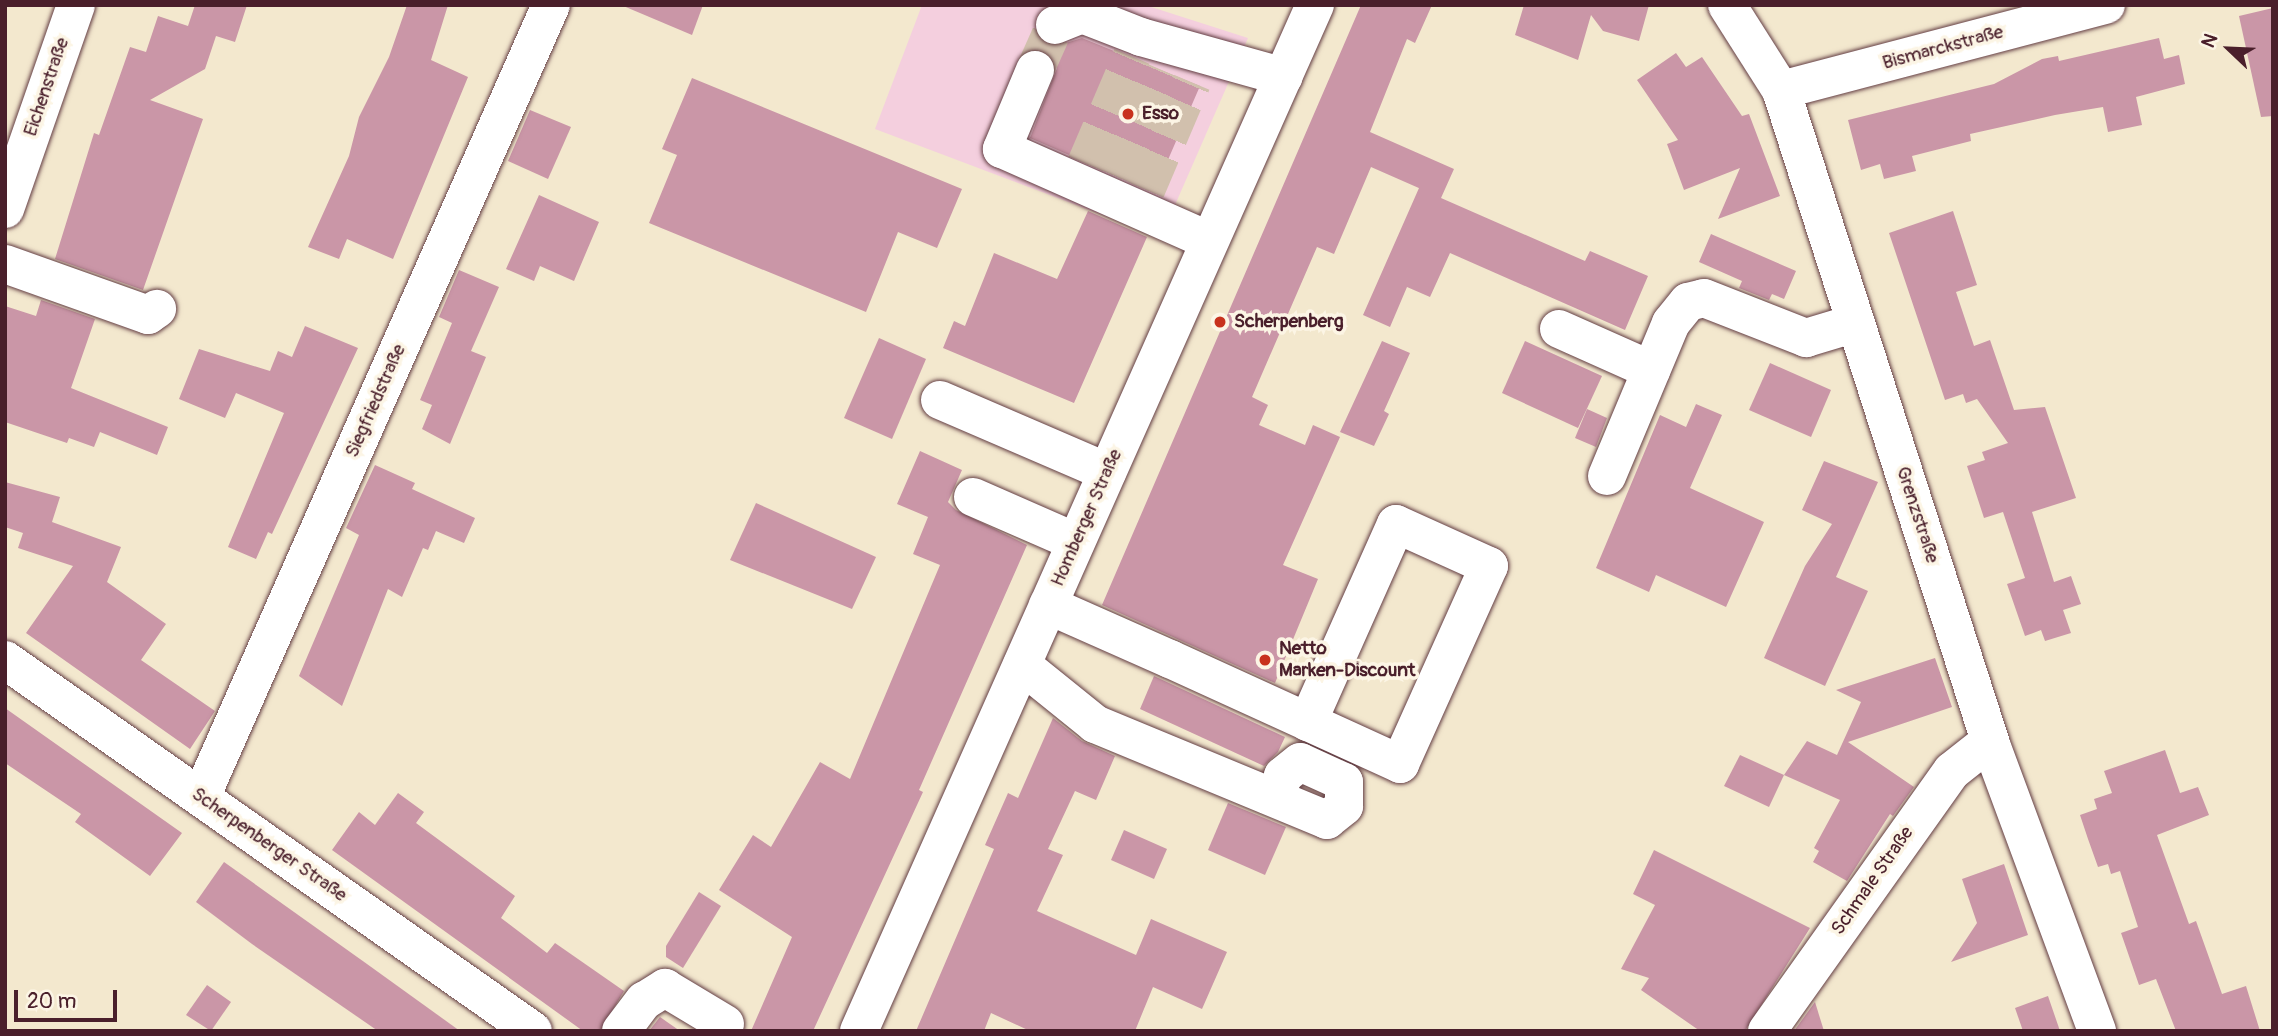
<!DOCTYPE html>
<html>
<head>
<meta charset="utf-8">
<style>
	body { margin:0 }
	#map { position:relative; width:2278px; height:1036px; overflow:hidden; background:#f3e8ce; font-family:Pangolin,sans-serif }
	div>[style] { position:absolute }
	.built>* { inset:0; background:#f4cfde }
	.building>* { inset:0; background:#ca96a7 }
	.minor-tunnel>* { height:38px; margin-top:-19px; transform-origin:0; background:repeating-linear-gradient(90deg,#d1c0ad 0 38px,transparent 0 57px) }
	.roads { filter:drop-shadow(0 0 2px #633d43) drop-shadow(0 0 2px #633d43) }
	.minor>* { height:38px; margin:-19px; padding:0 19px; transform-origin:19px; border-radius:19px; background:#fff }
	.major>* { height:38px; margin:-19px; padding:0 19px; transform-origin:19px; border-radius:19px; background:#fff }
	.dots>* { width:19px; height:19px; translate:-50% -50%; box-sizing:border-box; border:4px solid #fcf5e5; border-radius:50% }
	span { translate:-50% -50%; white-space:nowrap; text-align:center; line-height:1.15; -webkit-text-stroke:7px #fcf5e5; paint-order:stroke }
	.street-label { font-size:19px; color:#4a1f2b }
	.poi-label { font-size:19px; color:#4a1f2b; font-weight:700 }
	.left { translate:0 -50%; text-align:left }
	.frame { position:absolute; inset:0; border:7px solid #4a1f2b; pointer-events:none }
	.north { position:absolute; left:2194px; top:14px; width:70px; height:70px; -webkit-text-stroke:5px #fcf5e5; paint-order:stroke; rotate:293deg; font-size:19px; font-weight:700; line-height:28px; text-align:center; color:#4a1f2b }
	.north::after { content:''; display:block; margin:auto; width:24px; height:32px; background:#4a1f2b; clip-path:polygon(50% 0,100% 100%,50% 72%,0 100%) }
	.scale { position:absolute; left:14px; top:990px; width:103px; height:32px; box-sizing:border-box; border:4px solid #4a1f2b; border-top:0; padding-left:9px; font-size:21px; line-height:24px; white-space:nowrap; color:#4a1f2b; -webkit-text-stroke:5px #fcf5e5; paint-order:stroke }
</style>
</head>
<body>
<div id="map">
	<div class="built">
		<i style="clip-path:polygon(922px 5px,1145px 5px,1248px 38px,1161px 237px,875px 129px)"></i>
	</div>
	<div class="building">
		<i style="clip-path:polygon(195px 5px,247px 5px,235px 42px,216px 36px,205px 69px,150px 100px,203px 119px,143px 290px,55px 259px,94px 133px,99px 135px,130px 47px,146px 52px,158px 16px,188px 26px)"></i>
		<i style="clip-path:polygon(407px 5px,448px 5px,431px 60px,468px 77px,393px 259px,347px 239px,339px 259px,308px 247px,349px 156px,359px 117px,389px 57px)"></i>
		<i style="clip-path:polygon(621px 5px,703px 5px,692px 35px)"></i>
		<i style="clip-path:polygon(1361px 5px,1432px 5px,1415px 43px,1407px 39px,1370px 132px,1454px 169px,1441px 198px,1585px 261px,1590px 251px,1648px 276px,1625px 330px,1450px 253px,1430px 297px,1407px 287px,1390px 327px,1363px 315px,1419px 188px,1437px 196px,1371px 167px,1334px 254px,1317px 247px,1252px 397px,1268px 405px,1259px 425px,1305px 445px,1313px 425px,1340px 437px,1283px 565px,1318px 579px,1275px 683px,1102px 605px)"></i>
		<i style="clip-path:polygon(1524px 5px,1649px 5px,1639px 41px,1603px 31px,1591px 15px,1578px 60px,1515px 35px)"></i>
		<i style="clip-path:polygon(2273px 8px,2273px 116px,2261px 117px,2239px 16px)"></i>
		<i style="clip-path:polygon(1036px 35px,1053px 47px,1082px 38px,1200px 86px,1154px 192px,1030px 138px,1057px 68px,1044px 50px,1029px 49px)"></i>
		<i style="clip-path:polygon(2159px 38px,2164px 59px,2179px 55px,2185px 84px,2136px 97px,2142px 125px,2108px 132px,2103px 107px,2055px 115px,1970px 134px,1971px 141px,1912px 156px,1916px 171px,1884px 179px,1880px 164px,1861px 170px,1848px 120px,1994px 84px,2042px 59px,2058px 56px,2059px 61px)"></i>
		<i style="clip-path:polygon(1676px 53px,1686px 67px,1702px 57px,1742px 116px,1749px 114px,1780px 196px,1718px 219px,1740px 168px,1684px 190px,1667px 144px,1678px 140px,1637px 80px)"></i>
		<i style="clip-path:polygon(692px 78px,962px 189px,937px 248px,898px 232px,866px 312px,649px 223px,677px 155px,662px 149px)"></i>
		<i style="clip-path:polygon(530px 110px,571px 127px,548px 179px,508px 161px)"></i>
		<i style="clip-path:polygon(539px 195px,599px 222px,574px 281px,540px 266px,534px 281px,506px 269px)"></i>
		<i style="clip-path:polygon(1088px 211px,1147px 237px,1074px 403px,943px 348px,954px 321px,965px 326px,994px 253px,1057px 279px)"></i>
		<i style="clip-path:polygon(1953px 211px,1977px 285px,1956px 292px,1974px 346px,1990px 340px,2014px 410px,2045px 407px,2076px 498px,2032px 512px,2054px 582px,2071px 576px,2081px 604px,2063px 610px,2071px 633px,2045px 641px,2041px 630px,2025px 636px,2007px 584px,2025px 578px,2003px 512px,1984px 518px,1967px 466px,1985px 460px,1982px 452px,2008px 443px,1977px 399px,1966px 403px,1963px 394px,1945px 400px,1889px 233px)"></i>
		<i style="clip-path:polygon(1711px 234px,1796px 271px,1784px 299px,1772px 294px,1769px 300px,1739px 288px,1742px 281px,1699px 262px)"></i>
		<i style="clip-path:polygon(459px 270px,499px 287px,471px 351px,486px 357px,450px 444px,422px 429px,432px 405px,420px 400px,452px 323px,439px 317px)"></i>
		<i style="clip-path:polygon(41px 300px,95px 319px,71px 388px,168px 427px,157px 455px,100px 432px,94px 447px,69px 438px,67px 443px,5px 422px,5px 306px,36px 316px)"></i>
		<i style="clip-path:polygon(305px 326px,358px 348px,272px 534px,268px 532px,256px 559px,228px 547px,284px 413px,236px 393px,225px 418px,179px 399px,199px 349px,270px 371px,278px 351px,292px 357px)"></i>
		<i style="clip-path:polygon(879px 338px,926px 359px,892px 439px,844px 418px)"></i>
		<i style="clip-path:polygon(1382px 341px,1410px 353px,1384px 411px,1389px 414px,1374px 446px,1340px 432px)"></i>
		<i style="clip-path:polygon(1525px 341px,1602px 376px,1578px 428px,1502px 393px)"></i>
		<i style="clip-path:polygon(1770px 363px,1831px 390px,1811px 437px,1749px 410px)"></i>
		<i style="clip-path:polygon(1696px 404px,1722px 415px,1690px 488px,1764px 522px,1726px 607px,1656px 575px,1649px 592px,1596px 568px,1660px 415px,1686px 427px)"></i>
		<i style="clip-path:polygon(1587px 409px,1607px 418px,1596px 447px,1575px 438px)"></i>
		<i style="clip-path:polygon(920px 451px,962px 470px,948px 502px,956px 510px,1027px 545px,919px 790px,923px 792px,813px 1031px,751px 1031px,792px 937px,719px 890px,753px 835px,771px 847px,820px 762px,850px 779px,940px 565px,913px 554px,928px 517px,897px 504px)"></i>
		<i style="clip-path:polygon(1824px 461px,1878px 482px,1836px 577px,1868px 591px,1825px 686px,1764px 658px,1805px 566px,1832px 524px,1802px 510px)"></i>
		<i style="clip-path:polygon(375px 465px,415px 483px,412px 489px,475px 518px,464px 543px,436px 531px,428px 550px,423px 548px,402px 597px,388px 589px,342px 706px,299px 676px,359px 535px,346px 528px)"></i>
		<i style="clip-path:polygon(5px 482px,60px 497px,52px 522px,121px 547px,107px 582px,166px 624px,141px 660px,215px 711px,190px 749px,26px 633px,73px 566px,18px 548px,23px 533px,5px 527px)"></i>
		<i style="clip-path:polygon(756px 503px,876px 557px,852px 609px,730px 560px)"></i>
		<i style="clip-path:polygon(1935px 658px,1952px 707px,1848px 742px,1914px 787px,1893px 816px,1890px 814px,1847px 881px,1813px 862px,1819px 851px,1814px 848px,1840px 800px,1784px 775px,1807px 741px,1837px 755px,1861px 702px,1836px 690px)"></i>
		<i style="clip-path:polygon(1154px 676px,1285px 737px,1278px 752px,1264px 766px,1140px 709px)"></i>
		<i style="clip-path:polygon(5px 708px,182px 833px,150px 876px,75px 822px,81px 814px,5px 763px)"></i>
		<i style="clip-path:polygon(1053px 718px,1082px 741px,1115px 756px,1096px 800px,1075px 791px,1048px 849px,1063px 855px,1037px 911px,1136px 955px,1151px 919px,1227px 952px,1202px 1009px,1153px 987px,1135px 1031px,1030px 1031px,991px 1013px,984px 1031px,916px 1031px,994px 849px,985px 845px,1008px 793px,1018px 798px)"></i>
		<i style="clip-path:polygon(2165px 750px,2180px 793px,2198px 787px,2209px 815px,2157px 835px,2189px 924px,2196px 921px,2222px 994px,2246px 986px,2260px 1031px,2176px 1031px,2156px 979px,2139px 985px,2121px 933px,2138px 927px,2120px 871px,2111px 874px,2108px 864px,2098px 867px,2088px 839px,2080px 815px,2097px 809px,2094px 799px,2112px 793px,2104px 771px)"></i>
		<i style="clip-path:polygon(1740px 755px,1784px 775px,1769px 807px,1724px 786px)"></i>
		<i style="clip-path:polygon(398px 793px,424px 812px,416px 823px,515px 896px,501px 918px,547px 953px,555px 943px,624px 991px,600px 1031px,583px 1031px,332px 850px,359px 812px,375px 825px)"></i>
		<i style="clip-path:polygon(1228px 803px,1286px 827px,1265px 875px,1208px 850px)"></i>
		<i style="clip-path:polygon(1124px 830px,1167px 849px,1154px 879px,1111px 860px)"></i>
		<i style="clip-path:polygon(1654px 850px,1810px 928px,1745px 1031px,1700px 1031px,1641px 990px,1649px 978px,1621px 969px,1655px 905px,1633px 894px)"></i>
		<i style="clip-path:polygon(224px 862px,367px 964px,460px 1031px,378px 1031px,252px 944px,196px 902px)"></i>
		<i style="clip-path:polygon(2004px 864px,2028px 935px,1951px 962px,1977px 923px,1962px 879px)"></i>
		<i style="clip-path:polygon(699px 892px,721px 906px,683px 968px,666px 957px,666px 946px)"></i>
		<i style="clip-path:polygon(207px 985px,231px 1002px,211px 1031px,186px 1015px)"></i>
		<i style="clip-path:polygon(2048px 996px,2060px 1031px,2023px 1031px,2015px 1008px)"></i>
		<i style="clip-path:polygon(1815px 1002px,1824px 1031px,1794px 1031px)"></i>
		<i style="clip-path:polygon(660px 1017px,680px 1031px,649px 1031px)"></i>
	</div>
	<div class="minor-tunnel">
		<i style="left:1035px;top:70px;width:49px;rotate:-66deg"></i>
		<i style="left:1086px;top:164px;width:117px;rotate:-66.9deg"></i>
		<i style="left:1117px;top:177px;width:116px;rotate:-66.7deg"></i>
		<i style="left:1146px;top:190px;width:117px;rotate:-66.9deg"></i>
	</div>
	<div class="roads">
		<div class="minor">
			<i style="left:1727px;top:5px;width:101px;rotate:57.6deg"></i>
			<i style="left:1781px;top:90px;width:690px;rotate:72.2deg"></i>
			<i style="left:1992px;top:747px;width:303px;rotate:69.7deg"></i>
			<i style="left:1055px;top:25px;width:29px;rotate:-22deg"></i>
			<i style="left:1082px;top:14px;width:63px;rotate:21.3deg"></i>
			<i style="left:1141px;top:37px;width:148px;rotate:15.6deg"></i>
			<i style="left:1035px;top:70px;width:86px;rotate:112.7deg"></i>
			<i style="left:1002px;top:149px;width:227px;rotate:23.9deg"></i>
			<i style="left:1781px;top:90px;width:336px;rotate:-14.7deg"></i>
			<i style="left:5px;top:209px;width:216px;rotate:-70.8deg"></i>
			<i style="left:5px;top:264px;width:152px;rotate:19.6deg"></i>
			<i style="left:148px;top:315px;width:11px;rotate:-34deg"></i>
			<i style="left:1559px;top:329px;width:101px;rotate:24deg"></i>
			<i style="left:940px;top:400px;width:182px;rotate:23.3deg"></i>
			<i style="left:1607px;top:476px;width:166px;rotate:-67.3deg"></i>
			<i style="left:1671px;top:323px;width:27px;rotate:-51deg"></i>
			<i style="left:1688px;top:302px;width:16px;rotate:-14deg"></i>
			<i style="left:1704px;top:298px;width:110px;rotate:21.4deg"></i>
			<i style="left:1806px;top:338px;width:52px;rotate:-16.7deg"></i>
			<i style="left:973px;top:497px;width:112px;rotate:23.6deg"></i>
			<i style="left:1048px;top:605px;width:133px;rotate:23.9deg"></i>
			<i style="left:1170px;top:659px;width:253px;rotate:24.5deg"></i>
			<i style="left:1400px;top:764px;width:217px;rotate:-65.8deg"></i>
			<i style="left:1489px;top:566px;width:102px;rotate:-155.7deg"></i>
			<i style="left:1396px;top:524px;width:217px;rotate:114deg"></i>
			<i style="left:5px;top:660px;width:645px;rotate:35.09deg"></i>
			<i style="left:1022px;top:665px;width:94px;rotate:38.9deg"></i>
			<i style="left:1095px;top:724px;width:251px;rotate:22.5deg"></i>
			<i style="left:1327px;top:820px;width:22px;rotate:-39deg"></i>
			<i style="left:1344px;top:806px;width:24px;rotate:-90deg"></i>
			<i style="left:1344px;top:782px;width:48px;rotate:-155.6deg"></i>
			<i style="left:1300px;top:762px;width:22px;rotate:141deg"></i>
			<i style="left:1283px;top:776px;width:23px;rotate:108deg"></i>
			<i style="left:201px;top:797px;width:866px;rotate:-66.16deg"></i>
			<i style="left:621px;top:1031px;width:38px;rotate:-53deg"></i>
			<i style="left:644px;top:1001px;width:25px;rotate:-32deg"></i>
			<i style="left:665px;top:988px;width:70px;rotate:31deg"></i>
			<i style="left:1767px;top:1031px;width:319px;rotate:-54.6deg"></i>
			<i style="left:1952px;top:771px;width:48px;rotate:-38.3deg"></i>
		</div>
		<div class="major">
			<i style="left:859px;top:1031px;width:1123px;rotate:-66.04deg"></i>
		</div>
	</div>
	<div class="dots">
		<i style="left:1128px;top:114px;background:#c8321e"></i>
		<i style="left:1220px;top:322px;background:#c8321e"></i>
		<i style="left:1265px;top:660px;background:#c8321e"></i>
	</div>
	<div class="street-label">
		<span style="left:1943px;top:48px;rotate:-15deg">Bismarckstraße</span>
		<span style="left:47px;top:87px;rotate:-71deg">Eichenstraße</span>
		<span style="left:376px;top:401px;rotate:-66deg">Siegfriedstraße</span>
		<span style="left:1917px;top:515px;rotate:72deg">Grenzstraße</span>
		<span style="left:1087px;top:518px;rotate:-66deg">Homberger Straße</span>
		<span style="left:269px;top:845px;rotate:35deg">Scherpenberger Straße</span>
		<span style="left:1873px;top:881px;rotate:-55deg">Schmale Straße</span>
	</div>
	<div class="poi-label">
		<span class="left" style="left:1142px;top:114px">Esso</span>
		<span class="left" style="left:1234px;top:322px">Scherpenberg</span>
		<span class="left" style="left:1279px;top:660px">Netto<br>Marken-Discount</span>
	</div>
	<div class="frame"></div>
	<div class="north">N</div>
	<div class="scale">20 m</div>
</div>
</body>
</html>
